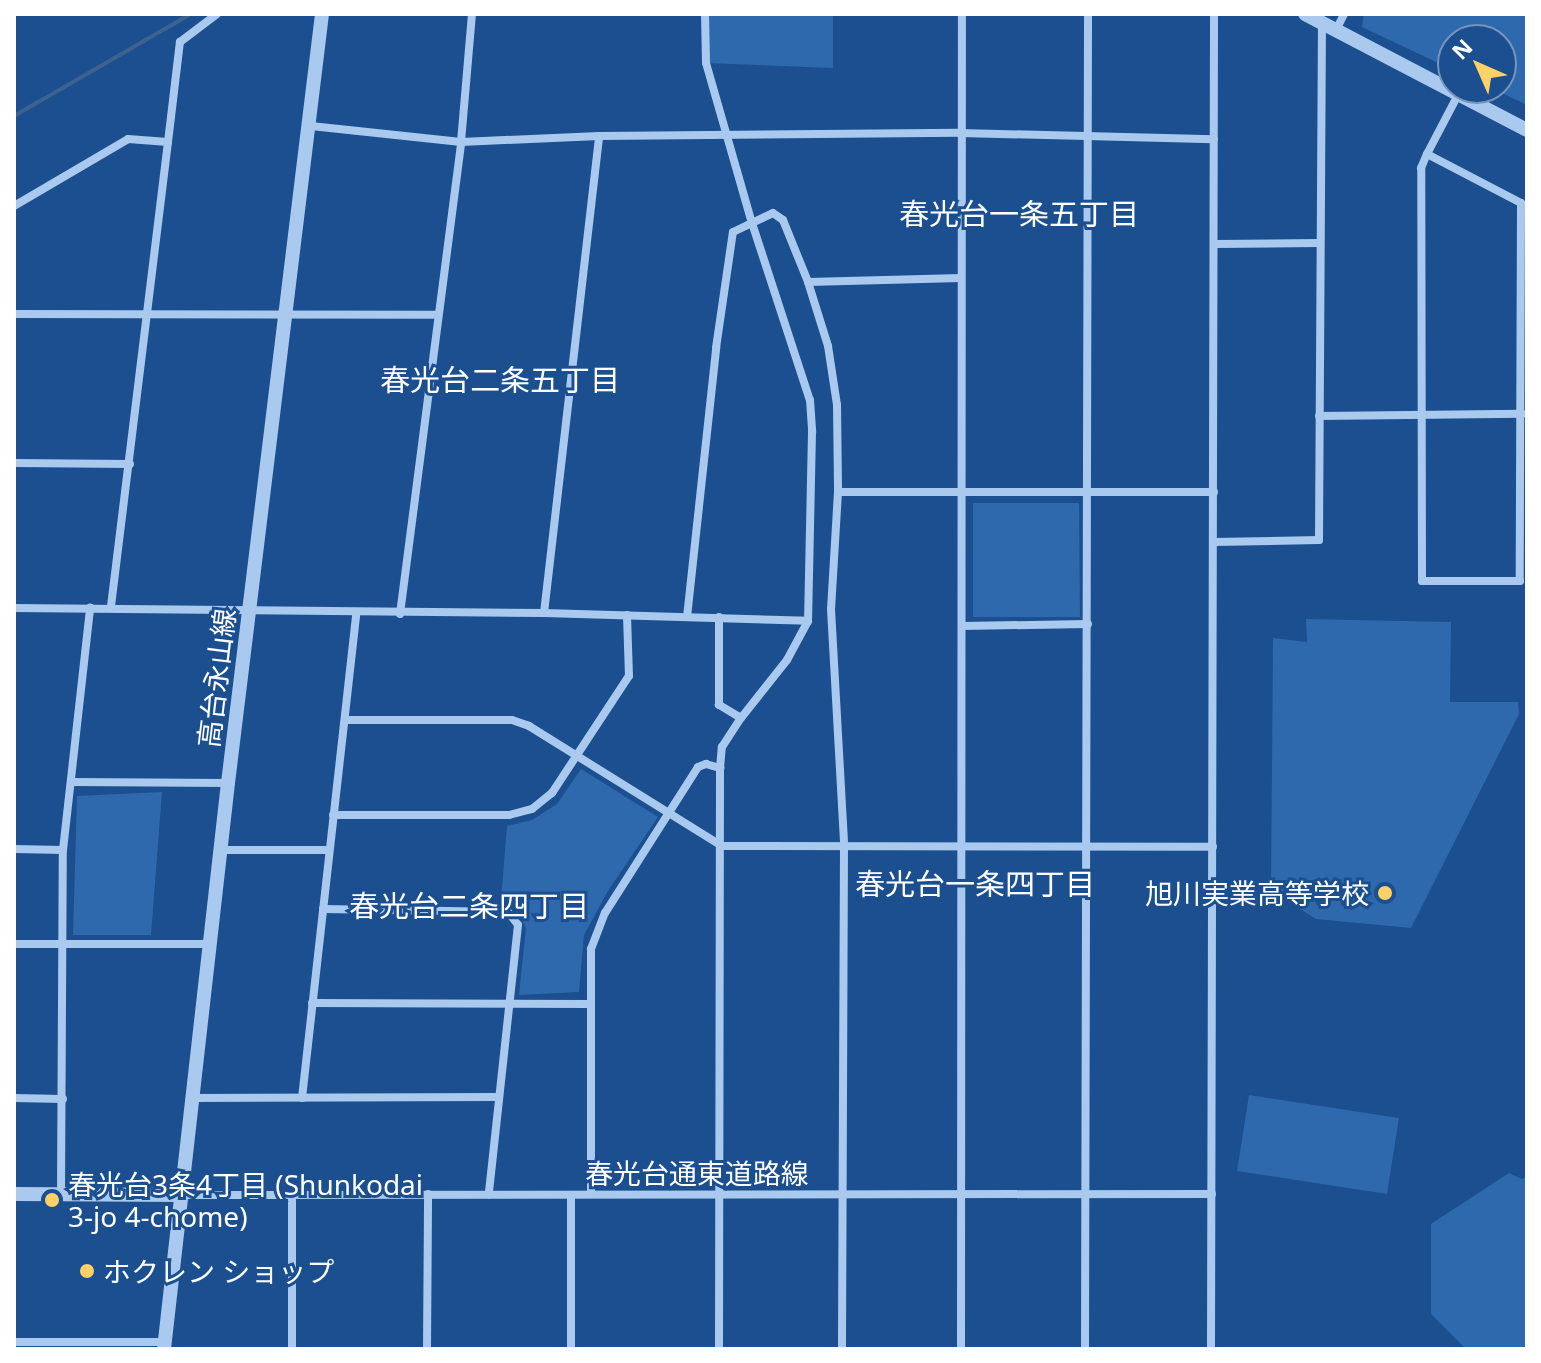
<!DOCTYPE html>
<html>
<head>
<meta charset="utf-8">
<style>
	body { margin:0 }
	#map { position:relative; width:1541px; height:1363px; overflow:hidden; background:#1b4f8f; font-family:"Noto Sans","Noto Sans JP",sans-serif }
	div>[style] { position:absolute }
	.green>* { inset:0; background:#2e69ad }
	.stream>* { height:4px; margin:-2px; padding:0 2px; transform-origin:2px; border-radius:2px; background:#3c6290 }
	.minor>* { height:8px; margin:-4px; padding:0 4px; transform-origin:4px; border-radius:4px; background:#a9c9ee }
	.tertiary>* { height:14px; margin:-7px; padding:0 7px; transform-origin:7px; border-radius:7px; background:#a9c9ee }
	.dots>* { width:22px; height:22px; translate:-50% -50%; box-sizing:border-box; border:4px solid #1b4f8f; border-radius:50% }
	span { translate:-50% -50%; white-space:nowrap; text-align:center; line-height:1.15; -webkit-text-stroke:6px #1b4f8f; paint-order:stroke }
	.street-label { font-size:28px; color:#fff }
	.poi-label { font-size:28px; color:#fff }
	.right { translate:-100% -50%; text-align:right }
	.left { translate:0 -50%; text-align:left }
	.neighbourhood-label { font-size:30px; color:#fff }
	.frame { position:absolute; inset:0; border:16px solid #fff; pointer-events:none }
	.north { position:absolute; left:1437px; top:24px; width:80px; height:80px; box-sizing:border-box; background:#1b4f8f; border:2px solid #7695bc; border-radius:50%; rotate:315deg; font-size:22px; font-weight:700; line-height:32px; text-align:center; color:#fff }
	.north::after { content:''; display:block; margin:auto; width:28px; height:36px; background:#ffd166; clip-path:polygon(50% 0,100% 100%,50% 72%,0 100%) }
</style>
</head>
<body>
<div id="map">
	<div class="green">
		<i style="clip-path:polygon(705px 14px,833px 14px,833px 68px,706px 63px)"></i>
		<i style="clip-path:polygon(1364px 14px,1527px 14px,1527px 105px,1491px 88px,1501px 88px,1501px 40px,1453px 40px,1453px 70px,1362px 27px)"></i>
		<i style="clip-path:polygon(973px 503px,1079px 503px,1080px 617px,973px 617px)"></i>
		<i style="clip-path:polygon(1306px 619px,1451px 622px,1450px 702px,1518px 702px,1519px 714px,1411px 928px,1316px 919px,1271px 891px,1273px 638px,1307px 642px)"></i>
		<i style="clip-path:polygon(581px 769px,658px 817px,608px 891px,584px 935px,579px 992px,519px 995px,526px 928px,516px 909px,501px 900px,507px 826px,532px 820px,557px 804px)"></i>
		<i style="clip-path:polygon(162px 792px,151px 935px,73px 935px,77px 796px)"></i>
		<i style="clip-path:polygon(1249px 1095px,1399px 1118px,1387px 1194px,1237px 1171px)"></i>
		<i style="clip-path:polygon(1509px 1173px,1522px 1179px,1527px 1176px,1527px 1349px,1466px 1349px,1431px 1314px,1431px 1224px)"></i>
	</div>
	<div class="stream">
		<i style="left:14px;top:116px;width:202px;rotate:-30deg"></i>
	</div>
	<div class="minor">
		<i style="left:705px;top:14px;width:49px;rotate:88.8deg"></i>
		<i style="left:706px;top:63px;width:163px;rotate:74deg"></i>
		<i style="left:751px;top:220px;width:189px;rotate:71.9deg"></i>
		<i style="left:810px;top:400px;width:32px;rotate:86deg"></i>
		<i style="left:812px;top:432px;width:189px;rotate:91.2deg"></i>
		<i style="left:808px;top:621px;width:44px;rotate:118.3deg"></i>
		<i style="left:787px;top:660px;width:74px;rotate:128.4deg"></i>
		<i style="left:1336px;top:30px;width:18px;rotate:-63deg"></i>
		<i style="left:311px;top:126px;width:151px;rotate:6.1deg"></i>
		<i style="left:461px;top:142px;width:138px;rotate:-2.5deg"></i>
		<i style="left:599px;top:136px;width:361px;rotate:-0.5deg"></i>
		<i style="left:960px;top:133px;width:254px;rotate:1.4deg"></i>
		<i style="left:168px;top:142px;width:101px;rotate:-83.2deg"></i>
		<i style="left:180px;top:42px;width:46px;rotate:-37.1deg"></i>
		<i style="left:1427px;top:154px;width:106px;rotate:27.5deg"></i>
		<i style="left:1521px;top:203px;width:378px;rotate:90.2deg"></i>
		<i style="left:1520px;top:581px;width:98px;rotate:180deg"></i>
		<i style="left:1422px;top:581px;width:413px;rotate:-90.1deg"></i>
		<i style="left:1421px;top:168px;width:15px;rotate:-67deg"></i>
		<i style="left:1427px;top:154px;width:67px;rotate:-62.3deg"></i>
		<i style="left:14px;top:206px;width:132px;rotate:-30.4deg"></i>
		<i style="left:128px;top:139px;width:40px;rotate:4.3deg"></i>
		<i style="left:168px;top:142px;width:469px;rotate:97deg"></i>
		<i style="left:1215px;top:244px;width:105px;rotate:-0.5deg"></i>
		<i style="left:808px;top:282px;width:153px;rotate:-1.5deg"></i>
		<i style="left:14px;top:314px;width:423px;rotate:0.1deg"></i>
		<i style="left:1319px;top:416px;width:203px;rotate:-0.6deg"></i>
		<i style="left:14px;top:463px;width:116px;rotate:0.5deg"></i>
		<i style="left:838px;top:492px;width:376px"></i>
		<i style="left:1214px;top:542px;width:105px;rotate:-1.1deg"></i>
		<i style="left:1319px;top:540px;width:517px;rotate:-89.67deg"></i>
		<i style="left:14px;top:608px;width:530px;rotate:0.54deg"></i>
		<i style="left:544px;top:613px;width:264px;rotate:1.7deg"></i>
		<i style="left:544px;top:613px;width:480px;rotate:-83.4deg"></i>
		<i style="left:400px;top:614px;width:476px;rotate:-82.6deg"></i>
		<i style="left:461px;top:142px;width:128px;rotate:-85.1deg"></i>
		<i style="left:687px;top:617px;width:271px;rotate:-83.8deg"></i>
		<i style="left:716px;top:348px;width:117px;rotate:-81.7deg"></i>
		<i style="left:733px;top:232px;width:44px;rotate:-25.4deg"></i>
		<i style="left:773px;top:213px;width:12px;rotate:35deg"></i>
		<i style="left:783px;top:220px;width:67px;rotate:68deg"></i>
		<i style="left:808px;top:282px;width:67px;rotate:72.6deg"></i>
		<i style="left:828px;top:346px;width:60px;rotate:81.3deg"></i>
		<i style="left:837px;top:405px;width:87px;rotate:89.3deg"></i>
		<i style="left:838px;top:492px;width:117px;rotate:93.4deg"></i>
		<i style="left:831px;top:609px;width:236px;rotate:86.8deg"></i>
		<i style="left:844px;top:845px;width:504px;rotate:90.23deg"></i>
		<i style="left:962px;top:626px;width:126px;rotate:-0.9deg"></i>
		<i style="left:345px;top:720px;width:167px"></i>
		<i style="left:512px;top:720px;width:18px;rotate:19deg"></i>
		<i style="left:529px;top:726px;width:227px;rotate:31.9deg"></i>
		<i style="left:722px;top:846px;width:491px;rotate:0.1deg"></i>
		<i style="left:71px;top:782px;width:157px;rotate:0.4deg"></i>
		<i style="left:333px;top:815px;width:176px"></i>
		<i style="left:509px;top:815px;width:24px;rotate:-15deg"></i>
		<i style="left:532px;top:809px;width:26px;rotate:-39deg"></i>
		<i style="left:552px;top:793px;width:140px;rotate:-56.7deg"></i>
		<i style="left:629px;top:676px;width:61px;rotate:-91.9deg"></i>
		<i style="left:14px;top:849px;width:49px;rotate:1.2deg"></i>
		<i style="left:222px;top:850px;width:107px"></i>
		<i style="left:323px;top:909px;width:185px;rotate:0.9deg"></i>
		<i style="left:508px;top:912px;width:16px;rotate:52deg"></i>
		<i style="left:518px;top:925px;width:271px;rotate:96.2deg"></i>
		<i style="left:14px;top:944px;width:196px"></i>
		<i style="left:312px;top:1003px;width:278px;rotate:0.2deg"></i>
		<i style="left:14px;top:1098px;width:49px;rotate:1.2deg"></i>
		<i style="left:194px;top:1098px;width:305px;rotate:-0.2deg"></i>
		<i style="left:302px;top:1098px;width:488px;rotate:-83.6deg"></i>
		<i style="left:61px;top:1194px;width:344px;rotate:-89.7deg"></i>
		<i style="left:63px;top:850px;width:244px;rotate:-83.6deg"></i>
		<i style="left:591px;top:1194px;width:245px;rotate:-90deg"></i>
		<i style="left:591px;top:949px;width:39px;rotate:-69deg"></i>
		<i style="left:605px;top:913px;width:173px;rotate:-57.5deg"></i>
		<i style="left:698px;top:767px;width:9px;rotate:-21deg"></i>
		<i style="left:706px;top:764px;width:15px;rotate:16deg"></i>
		<i style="left:182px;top:1195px;width:1030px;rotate:-0.06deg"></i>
		<i style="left:14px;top:1342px;width:151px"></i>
		<i style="left:292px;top:1349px;width:155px;rotate:-90deg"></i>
		<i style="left:427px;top:1349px;width:155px;rotate:-89.6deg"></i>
		<i style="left:571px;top:1349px;width:154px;rotate:-90deg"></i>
		<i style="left:719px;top:1349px;width:581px;rotate:-89.9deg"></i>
		<i style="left:720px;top:768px;width:21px;rotate:-85deg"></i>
		<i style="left:722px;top:747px;width:35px;rotate:-57deg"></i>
		<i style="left:741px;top:718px;width:26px;rotate:-149deg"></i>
		<i style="left:719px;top:705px;width:88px;rotate:-90deg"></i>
		<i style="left:961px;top:1349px;width:1335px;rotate:-89.96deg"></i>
		<i style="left:1085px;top:1349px;width:1335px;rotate:-89.87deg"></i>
		<i style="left:1211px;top:1349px;width:1335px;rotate:-89.87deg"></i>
	</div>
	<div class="tertiary">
		<i style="left:1305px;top:14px;width:250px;rotate:27.6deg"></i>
		<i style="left:14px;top:1194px;width:168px;rotate:0.3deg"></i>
		<i style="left:164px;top:1349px;width:570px;rotate:-83.55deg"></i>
		<i style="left:228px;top:783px;width:775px;rotate:-83.03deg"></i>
	</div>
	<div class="dots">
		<i style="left:1385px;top:893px;background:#ffd166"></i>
		<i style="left:52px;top:1200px;background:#ffd166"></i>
		<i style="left:87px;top:1271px;background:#ffd166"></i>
	</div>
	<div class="street-label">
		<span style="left:216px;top:678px;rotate:-83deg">高台永山線</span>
		<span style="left:697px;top:1173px">春光台通東道路線</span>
	</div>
	<div class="poi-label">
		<span class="right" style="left:1369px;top:893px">旭川実業高等学校</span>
		<span class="left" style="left:68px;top:1200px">春光台3条4丁目 (Shunkodai<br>3-jo 4-chome)</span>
		<span class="left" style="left:103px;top:1271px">ホクレン ショップ</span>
	</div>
	<div class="neighbourhood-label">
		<span style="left:1019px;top:214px">春光台一条五丁目</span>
		<span style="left:500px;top:380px">春光台二条五丁目</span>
		<span style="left:975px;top:884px">春光台一条四丁目</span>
		<span style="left:469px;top:906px">春光台二条四丁目</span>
	</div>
	<div class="frame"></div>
	<div class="north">N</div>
</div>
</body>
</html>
